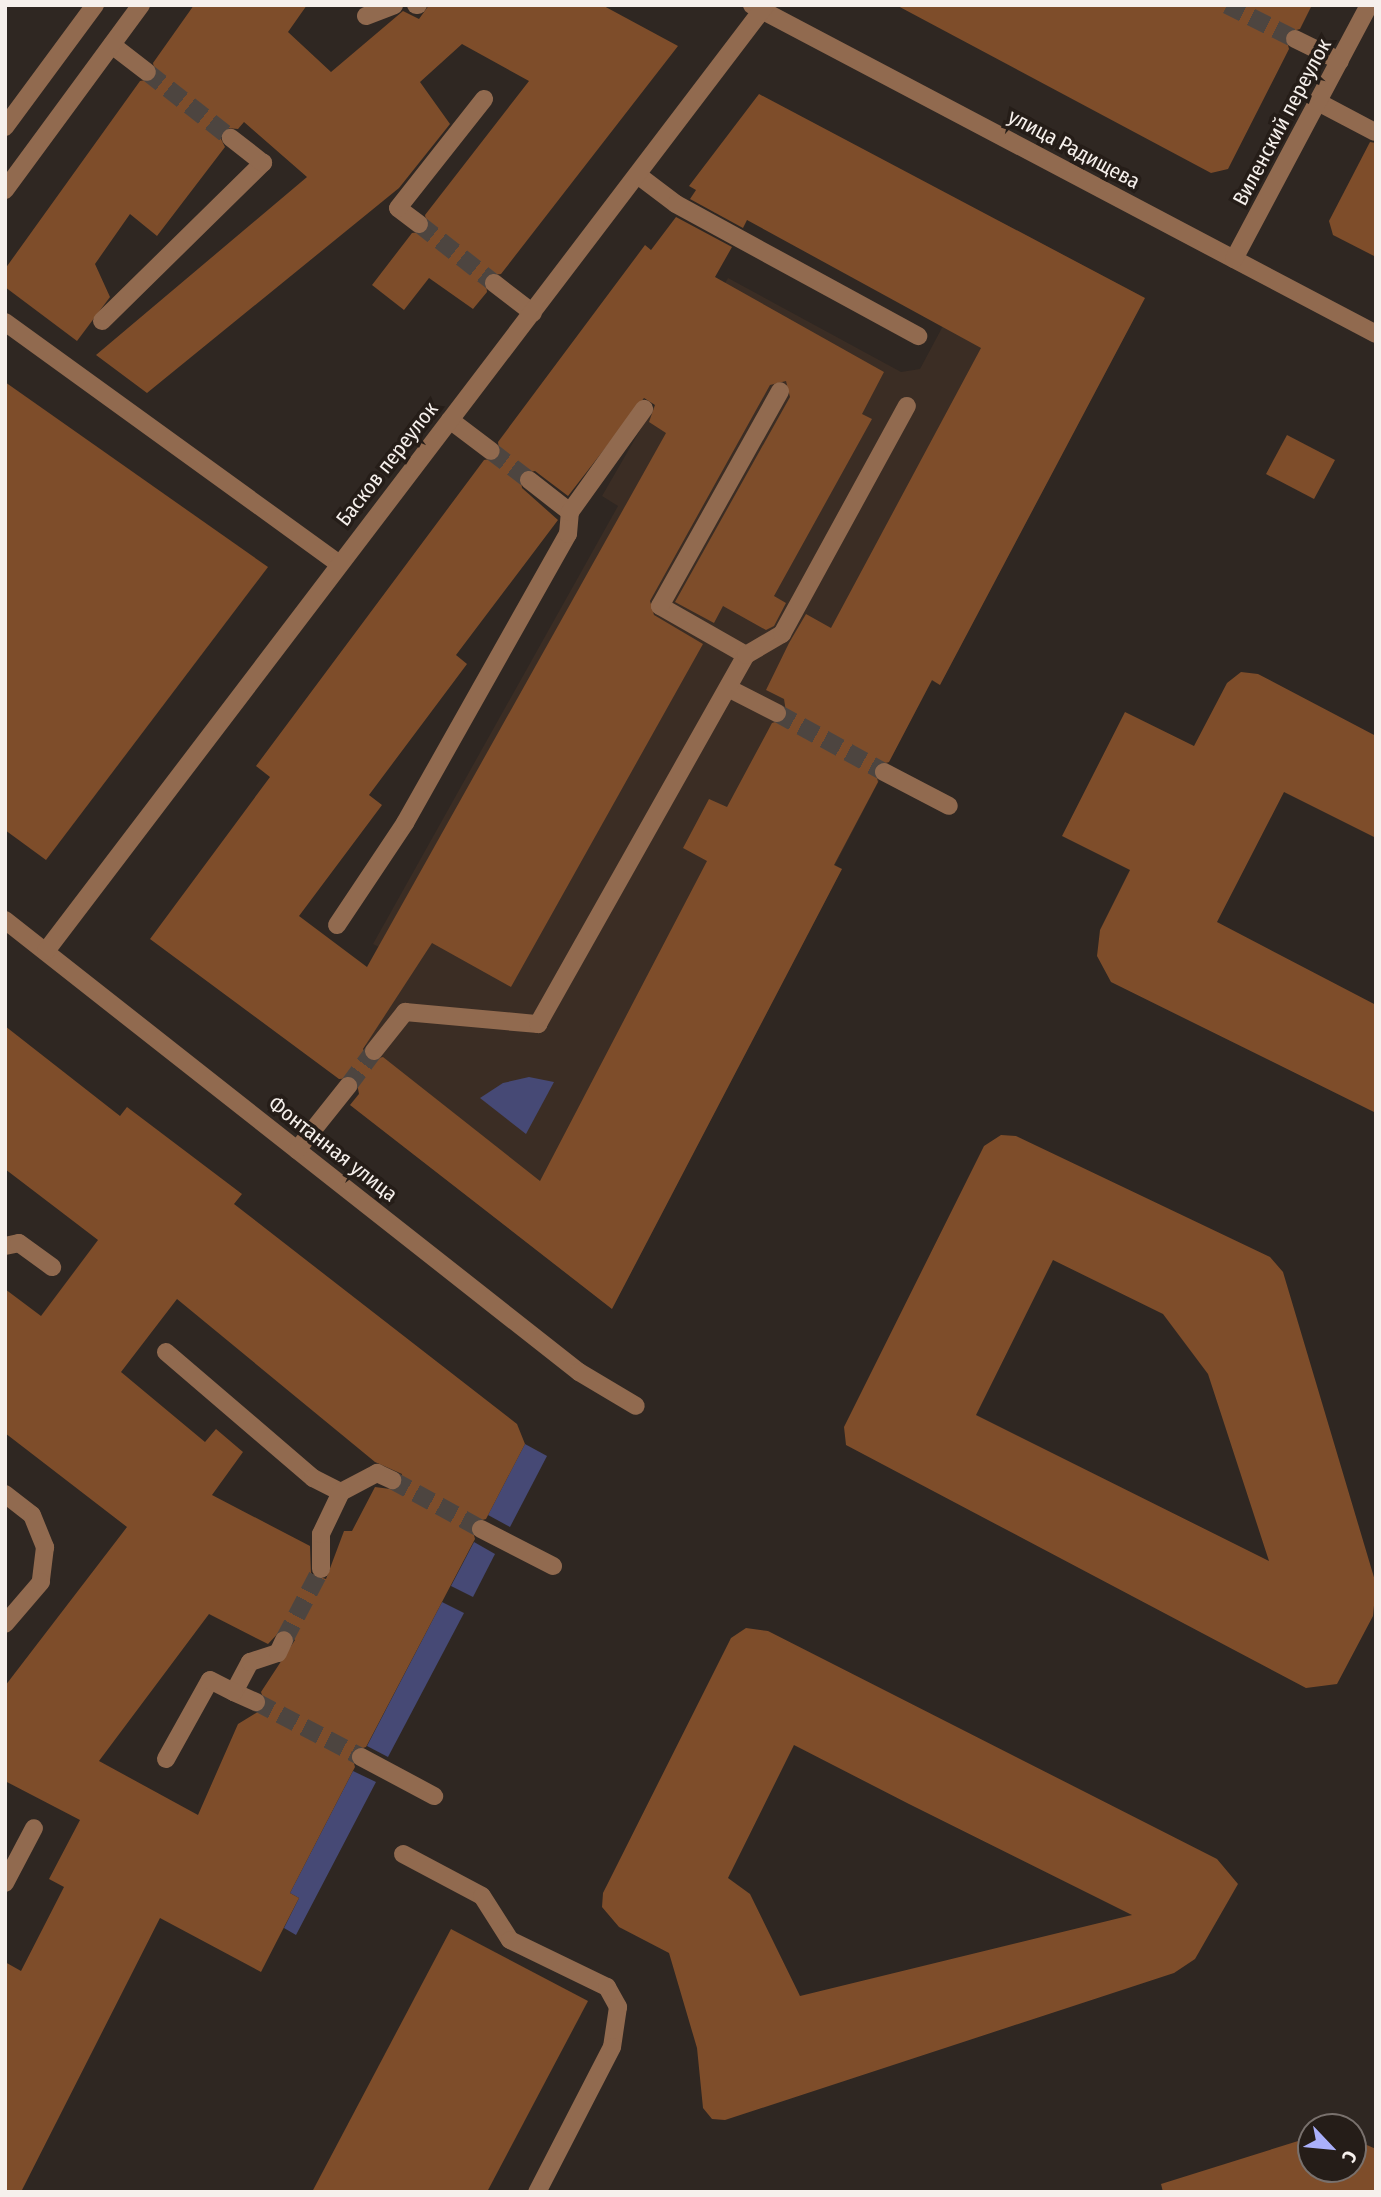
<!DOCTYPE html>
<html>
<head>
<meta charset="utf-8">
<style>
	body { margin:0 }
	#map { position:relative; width:1381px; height:2197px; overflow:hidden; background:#2f2722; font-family:"Fira Sans Condensed",sans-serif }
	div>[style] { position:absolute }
	.built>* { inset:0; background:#3b2d24 }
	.green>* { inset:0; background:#464975 }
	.building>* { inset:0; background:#7e4d2a }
	.minor-tunnel>* { height:18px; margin-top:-9px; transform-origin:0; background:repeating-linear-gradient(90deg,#4d4540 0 18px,transparent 0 27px) }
	.minor>* { height:18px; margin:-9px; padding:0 9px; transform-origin:9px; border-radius:9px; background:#916a4f }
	span { translate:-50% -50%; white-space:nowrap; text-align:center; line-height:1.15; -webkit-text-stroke:7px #251d18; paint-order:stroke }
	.street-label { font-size:21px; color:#f6f0ec }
	.frame { position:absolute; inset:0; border:7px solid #f6f0ec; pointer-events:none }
	.north { position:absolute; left:1297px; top:2113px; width:70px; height:70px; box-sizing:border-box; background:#251d18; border:2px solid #79716d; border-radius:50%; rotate:116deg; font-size:19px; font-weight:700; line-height:28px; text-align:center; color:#f6f0ec }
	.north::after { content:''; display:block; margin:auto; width:24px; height:32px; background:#aab0fb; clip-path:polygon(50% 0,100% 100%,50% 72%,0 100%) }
</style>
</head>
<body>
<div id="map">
	<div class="built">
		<i style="clip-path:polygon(999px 221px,1145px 298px,940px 685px,932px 681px,912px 718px,835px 865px,842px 869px,612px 1309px,350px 1105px,385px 1059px,365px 1044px,381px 948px,373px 944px,618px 506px,602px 496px,728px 278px,901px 372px,920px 369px)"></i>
	</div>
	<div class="green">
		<i style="clip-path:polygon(529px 1077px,554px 1082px,526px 1134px,480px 1098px,503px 1083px)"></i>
		<i style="clip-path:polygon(525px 1444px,547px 1456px,510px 1527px,488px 1515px)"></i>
		<i style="clip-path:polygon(474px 1542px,495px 1554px,473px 1597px,451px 1586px)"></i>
		<i style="clip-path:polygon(442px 1602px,464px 1613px,388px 1757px,367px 1746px)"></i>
		<i style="clip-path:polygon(353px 1771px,376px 1782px,296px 1935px,284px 1928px,299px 1898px,290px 1893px)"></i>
	</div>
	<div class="building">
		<i style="clip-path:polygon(194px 5px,307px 5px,288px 32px,331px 72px,403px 11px,419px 19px,429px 5px,602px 5px,678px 46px,501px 274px,485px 276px,487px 292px,473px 309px,429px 278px,404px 310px,372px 285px,412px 233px,428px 231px,425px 215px,529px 81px,462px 44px,420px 82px,450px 124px,399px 188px,147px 393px,96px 355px,307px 177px,244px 122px,238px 129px,226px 128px,220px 137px,225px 147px,157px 236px,130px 214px,95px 264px,110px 297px,77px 341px,5px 287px,5px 269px,140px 81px,156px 78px,153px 63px)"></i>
		<i style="clip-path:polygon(896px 5px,1312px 5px,1300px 29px,1285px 33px,1289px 49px,1228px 169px,1211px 173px)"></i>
		<i style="clip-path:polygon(evenodd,759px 94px,1145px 298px,940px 685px,932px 680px,889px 762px,874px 766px,878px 782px,834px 865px,842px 869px,612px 1309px,350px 1105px,359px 1094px,356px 1078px,339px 1079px,150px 939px,270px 777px,256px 766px,484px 460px,500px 457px,498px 442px,645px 245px,651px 250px,676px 217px,732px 247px,715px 277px,884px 372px,862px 414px,872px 419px,774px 596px,786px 603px,774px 626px,766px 630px,723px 606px,714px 623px,675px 602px,790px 397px,786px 381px,770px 385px,650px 601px,654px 615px,703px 644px,511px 987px,432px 943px,363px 1049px,368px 1060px,383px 1057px,540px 1181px,707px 861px,683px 848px,709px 799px,727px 807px,772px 723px,787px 718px,784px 699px,766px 690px,789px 643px,806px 614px,831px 628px,981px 348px,747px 220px,743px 228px,690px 199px,696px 190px,689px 186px,759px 94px,644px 398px,655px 405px,649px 422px,666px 433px,367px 967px,299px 916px,382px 805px,369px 795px,467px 664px,456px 655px,558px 520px,522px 488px,520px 474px,535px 471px,568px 496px,644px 398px)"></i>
		<i style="clip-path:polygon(1370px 142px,1376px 143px,1376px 257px,1333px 235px,1329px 221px)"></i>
		<i style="clip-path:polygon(5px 382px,268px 567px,46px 860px,5px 830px)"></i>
		<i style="clip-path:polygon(1287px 435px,1335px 460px,1314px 499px,1266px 474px)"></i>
		<i style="clip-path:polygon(1241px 672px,1258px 674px,1376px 736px,1376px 838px,1284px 792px,1217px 922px,1376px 1005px,1376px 1113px,1111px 982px,1097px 956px,1100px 930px,1130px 870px,1062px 836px,1094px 773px,1125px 712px,1194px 746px,1227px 683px)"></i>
		<i style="clip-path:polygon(evenodd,5px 1026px,120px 1116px,127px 1107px,242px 1194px,234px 1204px,517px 1424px,525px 1444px,486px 1519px,471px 1523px,475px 1539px,366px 1747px,351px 1752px,355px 1767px,290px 1893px,299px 1898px,261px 1972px,160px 1918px,21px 2192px,5px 2192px,5px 1962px,21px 1971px,64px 1887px,49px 1879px,80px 1820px,5px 1781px,5px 1686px,127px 1527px,5px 1433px,5px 1289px,41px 1316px,98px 1240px,5px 1169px,5px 1026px,177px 1299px,375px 1462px,402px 1474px,398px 1490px,375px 1487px,352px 1531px,344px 1531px,326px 1579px,311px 1574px,310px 1546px,212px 1495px,243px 1452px,216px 1429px,205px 1442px,121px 1372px,177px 1299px,5px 1026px,209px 1614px,268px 1644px,282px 1629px,295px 1640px,261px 1692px,266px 1707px,238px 1724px,198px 1815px,99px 1761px,209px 1614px)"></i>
		<i style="clip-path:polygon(evenodd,1001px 1135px,1016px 1136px,1270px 1257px,1283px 1272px,1376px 1584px,1373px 1616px,1337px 1684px,1306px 1688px,846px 1445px,844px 1427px,984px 1146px,1001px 1135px,1053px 1260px,1163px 1314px,1208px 1374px,1269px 1561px,976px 1415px,1053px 1260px)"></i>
		<i style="clip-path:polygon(evenodd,746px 1628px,768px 1631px,1217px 1859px,1238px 1884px,1195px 1959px,1174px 1973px,725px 2120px,712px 2119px,703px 2108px,697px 2048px,669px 1953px,619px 1927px,602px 1907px,603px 1893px,731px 1638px,746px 1628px,794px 1745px,909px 1804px,1132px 1915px,800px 1996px,750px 1894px,728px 1878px,794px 1745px)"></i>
		<i style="clip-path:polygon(451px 1929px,588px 2001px,487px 2192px,312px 2192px)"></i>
		<i style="clip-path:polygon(1311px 2137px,1311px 2169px,1353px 2169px,1353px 2139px,1376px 2149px,1376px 2192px,1163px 2192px,1161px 2184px)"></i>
	</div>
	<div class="minor-tunnel">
		<i style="left:1227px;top:5px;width:76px;rotate:26.6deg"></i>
		<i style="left:147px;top:72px;width:107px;rotate:38.2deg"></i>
		<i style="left:419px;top:224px;width:95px;rotate:38.2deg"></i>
		<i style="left:491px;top:451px;width:48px;rotate:37.3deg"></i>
		<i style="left:777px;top:713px;width:122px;rotate:28.9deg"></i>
		<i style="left:348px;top:1086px;width:44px;rotate:-53.4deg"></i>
		<i style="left:392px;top:1480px;width:102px;rotate:28.8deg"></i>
		<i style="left:284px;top:1640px;width:80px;rotate:-62.5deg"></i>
		<i style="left:256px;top:1702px;width:119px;rotate:27.6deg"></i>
	</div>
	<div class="minor">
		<i style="left:416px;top:5px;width:2px"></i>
		<i style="left:752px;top:5px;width:705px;rotate:27.8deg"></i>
		<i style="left:366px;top:16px;width:30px;rotate:-21deg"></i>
		<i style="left:1295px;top:39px;width:50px;rotate:26.1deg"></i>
		<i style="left:112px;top:45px;width:44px;rotate:37.6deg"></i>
		<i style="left:1318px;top:102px;width:64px;rotate:27.8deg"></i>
		<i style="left:5px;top:127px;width:152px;rotate:-53.6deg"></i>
		<i style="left:639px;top:176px;width:46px;rotate:37.1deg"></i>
		<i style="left:676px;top:204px;width:276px;rotate:28.6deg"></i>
		<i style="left:5px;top:190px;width:230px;rotate:-53.7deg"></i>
		<i style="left:419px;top:224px;width:26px;rotate:-143deg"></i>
		<i style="left:398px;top:208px;width:139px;rotate:-51.7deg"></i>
		<i style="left:1234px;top:259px;width:288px;rotate:-62deg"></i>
		<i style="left:494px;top:283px;width:49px;rotate:37.6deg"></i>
		<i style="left:102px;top:321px;width:226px;rotate:-44.5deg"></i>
		<i style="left:263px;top:163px;width:41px;rotate:-142deg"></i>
		<i style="left:5px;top:322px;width:412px;rotate:35.9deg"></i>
		<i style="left:450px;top:420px;width:51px;rotate:37.1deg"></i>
		<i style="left:529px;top:480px;width:52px;rotate:38deg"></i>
		<i style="left:746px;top:655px;width:99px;rotate:-150.3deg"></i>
		<i style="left:660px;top:606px;width:246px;rotate:-60.8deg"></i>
		<i style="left:728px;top:688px;width:55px;rotate:27deg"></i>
		<i style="left:884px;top:772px;width:73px;rotate:27.6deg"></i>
		<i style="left:5px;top:920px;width:731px;rotate:38.22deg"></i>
		<i style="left:579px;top:1372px;width:66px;rotate:30.8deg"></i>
		<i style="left:337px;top:925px;width:123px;rotate:-56.3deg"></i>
		<i style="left:405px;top:823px;width:332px;rotate:-60.6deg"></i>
		<i style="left:568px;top:534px;width:22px;rotate:-85deg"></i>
		<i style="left:570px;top:512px;width:127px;rotate:-54.3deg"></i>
		<i style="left:46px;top:951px;width:1189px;rotate:-52.73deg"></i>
		<i style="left:374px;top:1051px;width:50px;rotate:-51.5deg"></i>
		<i style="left:405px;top:1012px;width:134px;rotate:5.2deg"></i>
		<i style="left:538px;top:1024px;width:424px;rotate:-60.6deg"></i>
		<i style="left:746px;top:655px;width:42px;rotate:-30.3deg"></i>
		<i style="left:782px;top:634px;width:260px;rotate:-61.3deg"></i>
		<i style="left:297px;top:1150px;width:82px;rotate:-51.4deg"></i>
		<i style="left:5px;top:1246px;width:14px;rotate:-12deg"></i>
		<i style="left:19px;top:1243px;width:41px;rotate:36deg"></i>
		<i style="left:166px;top:1352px;width:194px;rotate:40.6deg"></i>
		<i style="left:313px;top:1478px;width:31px;rotate:27deg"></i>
		<i style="left:341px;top:1492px;width:41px;rotate:-27.8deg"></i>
		<i style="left:377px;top:1473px;width:17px;rotate:25deg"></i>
		<i style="left:5px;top:1494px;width:34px;rotate:38deg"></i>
		<i style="left:32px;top:1515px;width:35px;rotate:68deg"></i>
		<i style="left:45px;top:1547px;width:35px;rotate:97deg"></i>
		<i style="left:41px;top:1582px;width:55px;rotate:130.6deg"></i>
		<i style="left:481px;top:1529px;width:81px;rotate:27.2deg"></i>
		<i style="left:321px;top:1569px;width:35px;rotate:-90deg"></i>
		<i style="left:321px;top:1534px;width:47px;rotate:-64.5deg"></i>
		<i style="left:256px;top:1702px;width:24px;rotate:-156deg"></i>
		<i style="left:234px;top:1692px;width:34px;rotate:-62deg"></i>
		<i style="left:250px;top:1662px;width:29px;rotate:-18deg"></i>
		<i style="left:278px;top:1653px;width:14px;rotate:-65deg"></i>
		<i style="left:361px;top:1757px;width:83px;rotate:28.1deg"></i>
		<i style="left:166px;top:1759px;width:90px;rotate:-60.9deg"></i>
		<i style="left:210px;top:1680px;width:27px;rotate:27deg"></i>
		<i style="left:403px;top:1854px;width:89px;rotate:28deg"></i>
		<i style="left:482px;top:1896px;width:52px;rotate:57.5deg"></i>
		<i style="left:510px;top:1940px;width:108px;rotate:25.9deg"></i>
		<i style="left:607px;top:1987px;width:23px;rotate:61deg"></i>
		<i style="left:618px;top:2007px;width:40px;rotate:98.5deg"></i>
		<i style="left:612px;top:2047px;width:163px;rotate:117.3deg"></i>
		<i style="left:5px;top:1883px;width:62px;rotate:-62.2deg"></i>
	</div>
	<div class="street-label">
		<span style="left:1282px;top:122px;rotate:-62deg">Виленский переулок</span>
		<span style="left:1074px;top:149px;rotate:28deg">улица Радищева</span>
		<span style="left:387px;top:464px;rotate:-52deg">Басков переулок</span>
		<span style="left:333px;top:1149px;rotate:38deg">Фонтанная улица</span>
	</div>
	<div class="frame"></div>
	<div class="north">С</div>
</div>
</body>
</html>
